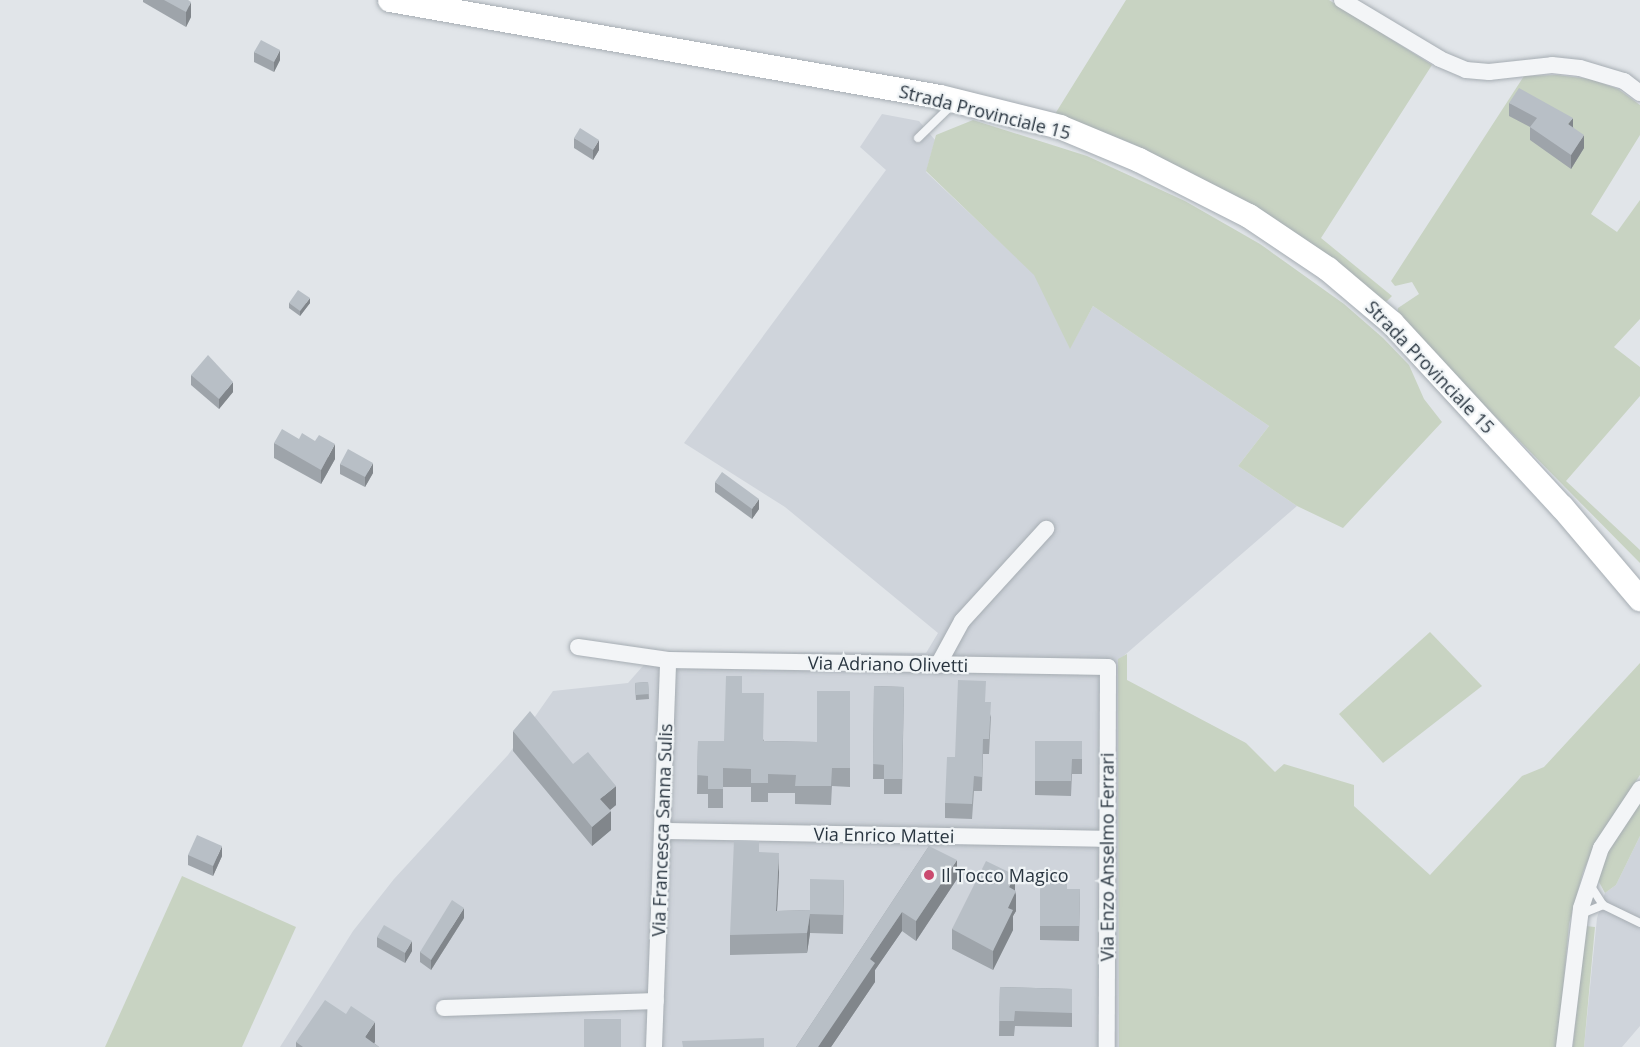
<!DOCTYPE html>
<html>
<head>
<meta charset="utf-8">
<style>
	body { margin:0 }
	#map { position:relative; width:1640px; height:1047px; overflow:hidden; background:#e1e5e9; font-family:"Open Sans",sans-serif }
	div>[style] { position:absolute }
	.built>* { inset:0; background:#cfd4db }
	.green>* { inset:0; background:#c8d3c2 }
	.roads { filter:drop-shadow(0 0 2px #a6adb3) drop-shadow(0 0 2px #a6adb3) }
	.service>* { height:8px; margin:-4px; padding:0 4px; transform-origin:4px; border-radius:4px; background:#f3f5f7 }
	.minor>* { height:16px; margin:-8px; padding:0 8px; transform-origin:8px; border-radius:8px; background:#f3f5f7 }
	.secondary>* { height:24px; margin:-12px; padding:0 12px; transform-origin:12px; border-radius:12px; background:#fff }
	.wall>* { inset:0; background:#9ea4aa }
	.shaded-wall>* { inset:0; background:#81868b }
	.building>* { inset:0; background:#b8bfc6 }
	.dots>* { width:16px; height:16px; translate:-50% -50%; box-sizing:border-box; border:3px solid #f0f4f6; border-radius:50% }
	span { translate:-50% -50%; white-space:nowrap; text-align:center; line-height:1.15; -webkit-text-stroke:4.5px #f0f4f6; paint-order:stroke }
	.street-label { font-size:18px; color:#293540 }
	.poi-label { font-size:18px; color:#293540 }
	.left { translate:0 -50%; text-align:left }
</style>
</head>
<body>
<div id="map">
	<div class="built">
		<i style="clip-path:polygon(882px 114px,919px 121px,935px 140px,926px 172px,1035px 275px,1070px 348px,1093px 306px,1269px 426px,1238px 466px,1297px 506px,1119px 660px,1119px 1047px,280px 1047px,353px 931px,394px 879px,508px 755px,553px 691px,628px 683px,656px 651px,926px 653px,938px 633px,785px 507px,684px 443px,886px 170px,860px 147px)"></i>
		<i style="clip-path:polygon(1640px 836px,1640px 1026px,1622px 1047px,1584px 1047px,1597px 918px,1605px 893px,1616px 885px)"></i>
	</div>
	<div class="green">
		<i style="clip-path:polygon(1126px 0,1329px 0,1432px 65px,1321px 238px,1392px 296px,1387px 301px,1381px 302px,1245px 201px,1133px 144px,1055px 114px)"></i>
		<i style="clip-path:polygon(1557px 75px,1590px 79px,1618px 89px,1640px 105px,1640px 135px,1591px 214px,1617px 232px,1640px 200px,1640px 319px,1614px 347px,1640px 367px,1640px 396px,1566px 481px,1640px 550px,1640px 563px,1397px 317px,1398px 308px,1419px 294px,1412px 282px,1395px 286px,1391px 281px,1524px 76px)"></i>
		<i style="clip-path:polygon(973px 120px,1087px 156px,1185px 201px,1260px 244px,1344px 304px,1383px 338px,1409px 365px,1424px 399px,1442px 422px,1343px 528px,1297px 506px,1238px 466px,1269px 426px,1093px 306px,1070px 349px,1034px 275px,926px 171px,936px 135px)"></i>
		<i style="clip-path:polygon(1430px 632px,1482px 686px,1383px 763px,1339px 714px)"></i>
		<i style="clip-path:polygon(1127px 654px,1127px 680px,1246px 743px,1275px 772px,1284px 764px,1354px 785px,1354px 806px,1430px 875px,1522px 776px,1544px 767px,1640px 663px,1640px 775px,1597px 840px,1583px 872px,1569px 924px,1558px 1047px,1119px 1047px,1118px 659px)"></i>
		<i style="clip-path:polygon(1640px 798px,1640px 836px,1616px 885px,1605px 893px,1598px 880px,1606px 852px)"></i>
		<i style="clip-path:polygon(182px 876px,296px 927px,242px 1047px,105px 1047px)"></i>
		<i style="clip-path:polygon(1585px 926px,1595px 927px,1584px 1047px,1573px 1047px)"></i>
	</div>
	<div class="roads">
		<div class="service">
			<i style="left:918px;top:138px;width:50px;rotate:-44.2deg"></i>
			<i style="left:1590px;top:885px;width:24px;rotate:57deg"></i>
			<i style="left:1603px;top:905px;width:41px;rotate:25.9deg"></i>
			<i style="left:1581px;top:914px;width:24px;rotate:-22deg"></i>
		</div>
		<div class="minor">
			<i style="left:1342px;top:0;width:114px;rotate:31deg"></i>
			<i style="left:1440px;top:59px;width:28px;rotate:23deg"></i>
			<i style="left:1466px;top:70px;width:23px;rotate:5deg"></i>
			<i style="left:1489px;top:72px;width:63px;rotate:-6.3deg"></i>
			<i style="left:1552px;top:65px;width:28px;rotate:6deg"></i>
			<i style="left:1580px;top:68px;width:46px;rotate:16.5deg"></i>
			<i style="left:1624px;top:81px;width:20px;rotate:37deg"></i>
			<i style="left:578px;top:647px;width:91px;rotate:8.2deg"></i>
			<i style="left:668px;top:660px;width:440px;rotate:0.9deg"></i>
			<i style="left:1108px;top:667px;width:380px;rotate:90.2deg"></i>
			<i style="left:938px;top:665px;width:50px;rotate:-61.4deg"></i>
			<i style="left:962px;top:621px;width:125px;rotate:-47.6deg"></i>
			<i style="left:662px;top:831px;width:445px;rotate:1deg"></i>
			<i style="left:444px;top:1008px;width:212px;rotate:-1.9deg"></i>
			<i style="left:654px;top:1047px;width:387px;rotate:-87.9deg"></i>
			<i style="left:1564px;top:1047px;width:140px;rotate:-83deg"></i>
			<i style="left:1581px;top:908px;width:63px;rotate:-71.6deg"></i>
			<i style="left:1601px;top:848px;width:71px;rotate:-56.5deg"></i>
		</div>
		<div class="secondary">
			<i style="left:390px;top:0;width:558px;rotate:10deg"></i>
			<i style="left:940px;top:97px;width:124px;rotate:14deg"></i>
			<i style="left:1060px;top:127px;width:86px;rotate:22.7deg"></i>
			<i style="left:1139px;top:160px;width:123px;rotate:27deg"></i>
			<i style="left:1249px;top:216px;width:95px;rotate:33.9deg"></i>
			<i style="left:1328px;top:269px;width:84px;rotate:40.2deg"></i>
			<i style="left:1392px;top:323px;width:251px;rotate:47.3deg"></i>
			<i style="left:1562px;top:507px;width:121px;rotate:49.7deg"></i>
		</div>
	</div>
	<div class="wall">
		<i style="clip-path:polygon(143px 0,188px 0,191px 17px,186px 27px,143px 2px)"></i>
		<i style="clip-path:polygon(254px 52px,280px 60px,274px 72px,254px 62px)"></i>
		<i style="clip-path:polygon(1509px 103px,1573px 127px,1584px 148px,1571px 169px,1530px 140px,1530px 127px,1509px 116px)"></i>
		<i style="clip-path:polygon(574px 138px,599px 150px,593px 160px,574px 148px)"></i>
		<i style="clip-path:polygon(289px 303px,310px 303px,300px 316px,289px 308px)"></i>
		<i style="clip-path:polygon(191px 375px,233px 392px,219px 409px,191px 385px)"></i>
		<i style="clip-path:polygon(274px 443px,335px 459px,321px 484px,274px 458px)"></i>
		<i style="clip-path:polygon(340px 464px,373px 473px,365px 487px,340px 474px)"></i>
		<i style="clip-path:polygon(715px 482px,759px 509px,752px 519px,715px 492px)"></i>
		<i style="clip-path:polygon(648px 682px,649px 699px,636px 700px,635px 683px)"></i>
		<i style="clip-path:polygon(874px 686px,904px 687px,902px 794px,884px 794px,884px 779px,873px 779px)"></i>
		<i style="clip-path:polygon(850px 691px,850px 787px,832px 786px,831px 805px,795px 804px,795px 793px,768px 793px,768px 802px,751px 802px,751px 787px,723px 787px,723px 808px,708px 808px,708px 794px,697px 794px,698px 741px,724px 741px,742px 693px,764px 741px,817px 742px)"></i>
		<i style="clip-path:polygon(986px 702px,991px 717px,989px 754px,983px 754px,982px 791px,974px 791px,972px 819px,945px 818px,945px 803px)"></i>
		<i style="clip-path:polygon(513px 731px,616px 805px,610px 810px,611px 830px,592px 846px,513px 751px)"></i>
		<i style="clip-path:polygon(1035px 741px,1082px 741px,1082px 774px,1072px 774px,1071px 796px,1035px 795px)"></i>
		<i style="clip-path:polygon(929px 846px,957px 879px,916px 941px,902px 931px,875px 970px,875px 982px,831px 1047px,796px 1047px)"></i>
		<i style="clip-path:polygon(759px 852px,779px 872px,777px 911px,810px 910px,844px 880px,843px 934px,810px 933px,807px 953px,730px 955px,730px 935px)"></i>
		<i style="clip-path:polygon(188px 855px,222px 856px,213px 876px,188px 865px)"></i>
		<i style="clip-path:polygon(1040px 870px,1067px 889px,1080px 889px,1079px 941px,1040px 940px)"></i>
		<i style="clip-path:polygon(1015px 890px,1016px 911px,1013px 916px,1013px 930px,993px 970px,952px 949px,952px 929px)"></i>
		<i style="clip-path:polygon(464px 918px,431px 970px,420px 962px,420px 952px)"></i>
		<i style="clip-path:polygon(377px 937px,412px 951px,405px 963px,377px 947px)"></i>
		<i style="clip-path:polygon(1000px 987px,1072px 989px,1072px 1027px,1015px 1026px,1014px 1036px,999px 1036px)"></i>
		<i style="clip-path:polygon(296px 1042px,375px 1042px,374px 1043px,379px 1047px,296px 1047px)"></i>
	</div>
	<div class="shaded-wall">
		<i style="clip-path:polygon(191px 2px,191px 17px,186px 27px,186px 12px)"></i>
		<i style="clip-path:polygon(280px 50px,280px 60px,274px 72px,274px 62px)"></i>
		<i style="clip-path:polygon(1573px 118px,1573px 132px,1568px 124px)"></i>
		<i style="clip-path:polygon(1584px 135px,1584px 148px,1571px 169px,1571px 155px)"></i>
		<i style="clip-path:polygon(599px 140px,599px 150px,593px 160px,593px 150px)"></i>
		<i style="clip-path:polygon(310px 298px,310px 303px,300px 316px,300px 311px)"></i>
		<i style="clip-path:polygon(233px 382px,233px 392px,219px 409px,219px 399px)"></i>
		<i style="clip-path:polygon(335px 444px,335px 459px,321px 484px,321px 470px)"></i>
		<i style="clip-path:polygon(373px 463px,373px 473px,365px 487px,365px 477px)"></i>
		<i style="clip-path:polygon(759px 499px,759px 509px,752px 519px,752px 509px)"></i>
		<i style="clip-path:polygon(616px 786px,616px 805px,600px 818px,600px 799px)"></i>
		<i style="clip-path:polygon(611px 811px,611px 830px,592px 846px,592px 827px)"></i>
		<i style="clip-path:polygon(222px 846px,222px 856px,213px 876px,213px 866px)"></i>
		<i style="clip-path:polygon(779px 853px,779px 872px,776px 930px,776px 911px)"></i>
		<i style="clip-path:polygon(957px 860px,957px 879px,916px 941px,916px 921px)"></i>
		<i style="clip-path:polygon(1015px 875px,1015px 895px,1016px 891px,1016px 911px,1013px 916px,1013px 930px,993px 970px,993px 951px,1009px 887px)"></i>
		<i style="clip-path:polygon(464px 908px,464px 918px,431px 970px,431px 960px)"></i>
		<i style="clip-path:polygon(902px 912px,902px 931px,875px 970px,875px 982px,831px 1047px,818px 1047px,870px 959px)"></i>
		<i style="clip-path:polygon(810px 914px,810px 933px,807px 953px,807px 933px)"></i>
		<i style="clip-path:polygon(412px 941px,412px 951px,405px 963px,405px 953px)"></i>
		<i style="clip-path:polygon(375px 1022px,375px 1042px,371px 1047px,365px 1037px)"></i>
	</div>
	<div class="building">
		<i style="clip-path:polygon(164px 0,188px 0,191px 2px,186px 12px)"></i>
		<i style="clip-path:polygon(261px 40px,280px 50px,274px 62px,254px 52px)"></i>
		<i style="clip-path:polygon(1519px 88px,1573px 118px,1568px 124px,1584px 135px,1571px 155px,1530px 127px,1537px 118px,1509px 103px)"></i>
		<i style="clip-path:polygon(580px 128px,599px 140px,593px 150px,574px 138px)"></i>
		<i style="clip-path:polygon(298px 290px,310px 298px,300px 311px,289px 303px)"></i>
		<i style="clip-path:polygon(208px 355px,233px 382px,219px 399px,191px 375px)"></i>
		<i style="clip-path:polygon(282px 429px,299px 439px,302px 433px,315px 441px,319px 435px,335px 444px,321px 470px,274px 443px)"></i>
		<i style="clip-path:polygon(348px 449px,373px 463px,365px 477px,340px 464px)"></i>
		<i style="clip-path:polygon(722px 472px,759px 499px,752px 509px,715px 482px)"></i>
		<i style="clip-path:polygon(726px 676px,742px 676px,742px 693px,764px 693px,763px 741px,817px 742px,817px 691px,850px 691px,850px 768px,832px 768px,831px 786px,795px 786px,796px 775px,768px 774px,768px 783px,751px 783px,751px 769px,723px 768px,723px 789px,708px 789px,708px 776px,697px 775px,698px 741px,724px 741px)"></i>
		<i style="clip-path:polygon(958px 680px,986px 681px,985px 702px,991px 702px,989px 739px,983px 739px,982px 777px,974px 776px,972px 804px,945px 803px,947px 757px,955px 757px)"></i>
		<i style="clip-path:polygon(648px 682px,649px 694px,636px 695px,635px 683px)"></i>
		<i style="clip-path:polygon(874px 686px,904px 687px,902px 779px,884px 779px,884px 765px,873px 764px)"></i>
		<i style="clip-path:polygon(530px 711px,573px 764px,588px 752px,616px 786px,600px 799px,611px 811px,592px 827px,513px 731px)"></i>
		<i style="clip-path:polygon(1035px 741px,1082px 741px,1082px 759px,1072px 759px,1071px 781px,1035px 781px)"></i>
		<i style="clip-path:polygon(197px 835px,222px 846px,213px 866px,188px 855px)"></i>
		<i style="clip-path:polygon(734px 840px,759px 841px,759px 852px,779px 853px,776px 911px,810px 910px,810px 879px,844px 880px,843px 915px,810px 914px,807px 933px,730px 935px)"></i>
		<i style="clip-path:polygon(929px 846px,957px 860px,916px 921px,902px 912px,870px 959px,875px 963px,818px 1047px,796px 1047px)"></i>
		<i style="clip-path:polygon(986px 861px,1015px 875px,1009px 887px,1016px 891px,1008px 908px,1013px 910px,993px 951px,952px 929px)"></i>
		<i style="clip-path:polygon(1040px 870px,1067px 870px,1067px 889px,1080px 889px,1079px 926px,1040px 926px)"></i>
		<i style="clip-path:polygon(452px 900px,464px 908px,431px 960px,420px 952px)"></i>
		<i style="clip-path:polygon(384px 925px,412px 941px,405px 953px,377px 937px)"></i>
		<i style="clip-path:polygon(1000px 987px,1072px 989px,1072px 1013px,1015px 1011px,1014px 1021px,999px 1021px)"></i>
		<i style="clip-path:polygon(325px 1000px,346px 1014px,351px 1006px,375px 1022px,365px 1037px,379px 1047px,303px 1047px,296px 1042px)"></i>
		<i style="clip-path:polygon(584px 1019px,621px 1019px,621px 1047px,584px 1047px)"></i>
		<i style="clip-path:polygon(764px 1038px,764px 1047px,683px 1047px,682px 1041px)"></i>
	</div>
	<div class="dots">
		<i style="left:929px;top:875px;background:#ca4a6f"></i>
	</div>
	<div class="street-label">
		<span style="left:985px;top:112px;rotate:14deg">Strada Provinciale 15</span>
		<span style="left:1430px;top:367px;rotate:46deg">Strada Provinciale 15</span>
		<span style="left:888px;top:664px;rotate:1deg">Via Adriano Olivetti</span>
		<span style="left:662px;top:830px;rotate:-88deg">Via Francesca Sanna Sulis</span>
		<span style="left:884px;top:835px;rotate:1deg">Via Enrico Mattei</span>
		<span style="left:1107px;top:857px;rotate:-90deg">Via Enzo Anselmo Ferrari</span>
	</div>
	<div class="poi-label">
		<span class="left" style="left:941px;top:875px">Il Tocco Magico</span>
	</div>
</div>
</body>
</html>
